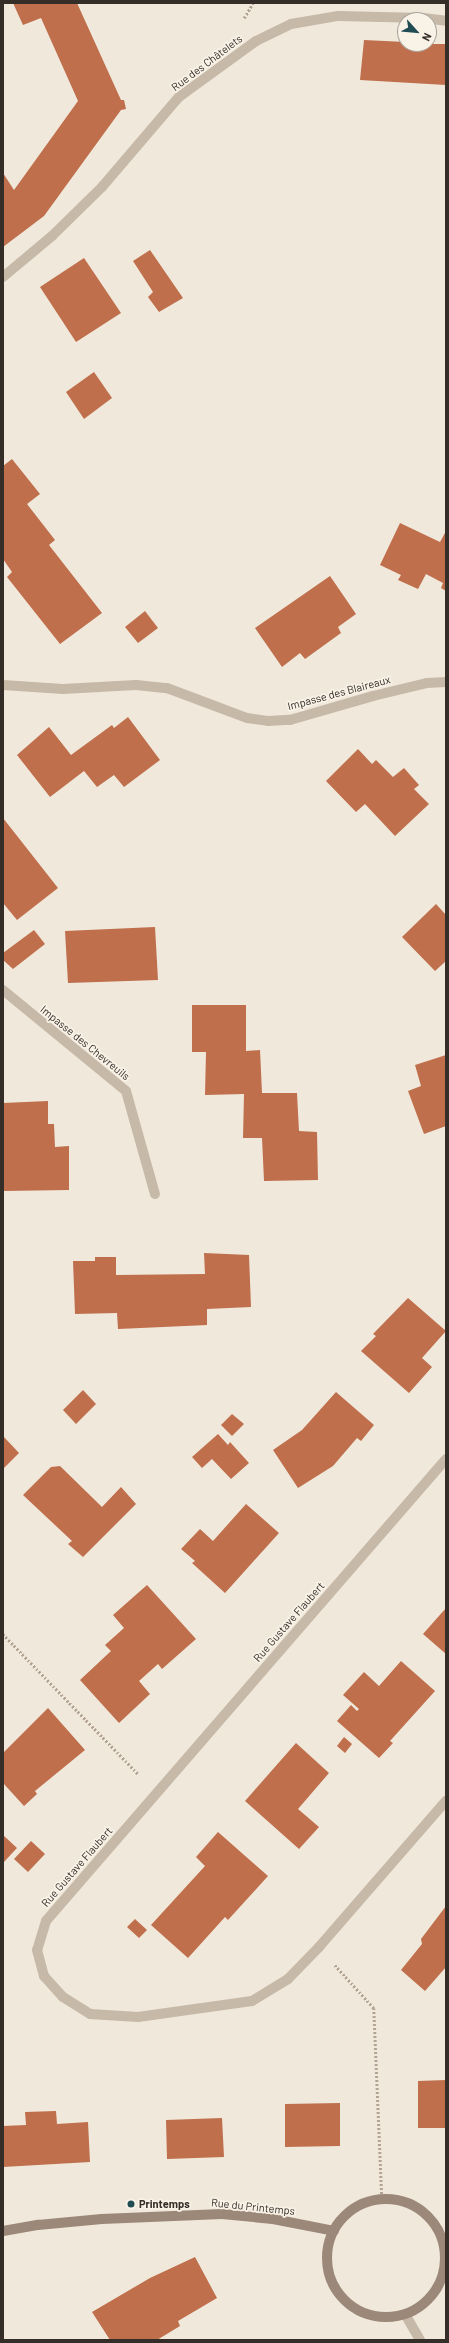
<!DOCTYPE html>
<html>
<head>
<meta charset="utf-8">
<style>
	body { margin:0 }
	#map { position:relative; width:449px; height:2343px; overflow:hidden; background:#f0e8db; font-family:Barlow,sans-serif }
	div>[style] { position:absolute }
	.building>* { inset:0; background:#bf6f4b }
	.path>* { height:2.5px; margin-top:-1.25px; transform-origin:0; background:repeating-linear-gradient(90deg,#b3a392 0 2px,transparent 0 4px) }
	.minor>* { height:10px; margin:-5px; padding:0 5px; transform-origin:5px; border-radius:5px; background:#c7b9a8 }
	.secondary>* { height:10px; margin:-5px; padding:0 5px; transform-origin:5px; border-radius:5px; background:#9b8879 }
	.secondary>.ring { margin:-5px; padding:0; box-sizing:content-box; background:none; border:10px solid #9b8879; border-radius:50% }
	.dots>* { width:11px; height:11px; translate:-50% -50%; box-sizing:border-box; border:2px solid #f8f2e7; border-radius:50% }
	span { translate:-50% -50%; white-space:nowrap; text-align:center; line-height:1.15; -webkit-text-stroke:3.5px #f8f2e7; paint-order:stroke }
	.street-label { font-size:11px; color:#352d28 }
	.poi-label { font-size:11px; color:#352d28; font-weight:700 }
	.left { translate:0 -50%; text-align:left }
	.frame { position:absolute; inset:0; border:4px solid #352d28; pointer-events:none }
	.north { position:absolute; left:397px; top:12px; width:40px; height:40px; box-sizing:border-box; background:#f8f2e7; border:1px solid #aaa39b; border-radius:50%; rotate:117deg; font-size:11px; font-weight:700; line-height:16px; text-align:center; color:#352d28 }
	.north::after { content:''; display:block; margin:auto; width:14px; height:18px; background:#204c53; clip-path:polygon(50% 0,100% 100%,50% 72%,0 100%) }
</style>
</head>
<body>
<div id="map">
	<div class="building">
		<i style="clip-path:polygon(13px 3px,77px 3px,121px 100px,124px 100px,126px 109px,121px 110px,44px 216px,3px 247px,3px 173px,14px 190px,78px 101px,41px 18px,23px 25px)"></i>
		<i style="clip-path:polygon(364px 40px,405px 42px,405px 44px,446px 44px,446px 85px,360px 80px)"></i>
		<i style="clip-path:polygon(150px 250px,183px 298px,159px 312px,148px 297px,153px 292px,133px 261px)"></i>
		<i style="clip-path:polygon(84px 258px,121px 313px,76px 342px,40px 287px)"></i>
		<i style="clip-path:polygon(94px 372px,112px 398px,84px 419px,66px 392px)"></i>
		<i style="clip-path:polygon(12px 459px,40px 494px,27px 504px,55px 540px,49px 545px,102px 613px,60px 644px,7px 577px,12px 572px,3px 559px,3px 466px)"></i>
		<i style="clip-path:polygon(400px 523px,440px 542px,446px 531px,446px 591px,441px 588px,443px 583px,426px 574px,418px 589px,398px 580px,401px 575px,380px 565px)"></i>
		<i style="clip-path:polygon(330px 576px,356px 614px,338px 627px,341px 633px,305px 659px,300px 653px,282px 667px,255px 628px)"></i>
		<i style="clip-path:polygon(145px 611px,158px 628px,138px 643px,125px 627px)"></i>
		<i style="clip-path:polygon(128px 717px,160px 760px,124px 787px,114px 775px,97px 787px,84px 771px,50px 797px,17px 755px,49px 727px,71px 755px,112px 725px,114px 728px)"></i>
		<i style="clip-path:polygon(358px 749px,372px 764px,376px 760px,393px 777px,404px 768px,419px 785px,414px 789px,429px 804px,395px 836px,365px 804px,356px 812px,326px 781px)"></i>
		<i style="clip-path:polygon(3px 818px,58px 888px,17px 920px,3px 903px)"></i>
		<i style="clip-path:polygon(436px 904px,446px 915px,446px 961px,435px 971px,402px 937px)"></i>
		<i style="clip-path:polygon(155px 927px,158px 980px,68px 983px,65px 931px)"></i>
		<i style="clip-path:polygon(34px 930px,45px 944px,13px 969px,3px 960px,3px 953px)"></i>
		<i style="clip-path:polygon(192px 1005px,246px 1005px,246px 1051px,260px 1050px,262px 1093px,297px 1093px,299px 1131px,317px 1132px,318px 1180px,264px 1181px,262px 1138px,243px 1138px,244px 1094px,205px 1095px,206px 1052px,192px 1052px)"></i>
		<i style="clip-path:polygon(446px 1055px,446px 1126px,424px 1134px,408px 1091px,421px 1086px,415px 1065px)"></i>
		<i style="clip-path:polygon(48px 1101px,48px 1124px,54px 1124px,55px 1147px,69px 1146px,69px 1190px,3px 1191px,3px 1103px)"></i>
		<i style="clip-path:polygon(204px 1253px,249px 1255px,251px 1307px,207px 1309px,207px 1325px,163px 1327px,118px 1329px,117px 1313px,75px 1314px,73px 1261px,95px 1261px,95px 1257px,116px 1257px,116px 1275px,205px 1274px)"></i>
		<i style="clip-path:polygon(408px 1298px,446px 1331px,422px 1358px,432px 1367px,409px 1393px,361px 1351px,376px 1336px,373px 1334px)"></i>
		<i style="clip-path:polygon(83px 1390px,96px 1404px,76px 1424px,63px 1410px)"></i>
		<i style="clip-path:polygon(336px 1392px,374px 1425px,361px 1441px,357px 1438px,333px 1466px,298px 1488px,273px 1450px,302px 1430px)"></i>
		<i style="clip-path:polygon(232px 1414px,244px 1424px,232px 1436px,221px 1425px)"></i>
		<i style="clip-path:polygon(218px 1434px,228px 1445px,230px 1442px,249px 1463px,231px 1479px,212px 1459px,202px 1468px,192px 1457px)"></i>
		<i style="clip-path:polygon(3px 1436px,19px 1453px,3px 1469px)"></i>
		<i style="clip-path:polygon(60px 1466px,102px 1507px,121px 1487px,136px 1504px,83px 1557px,68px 1544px,72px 1541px,23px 1495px,51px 1467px)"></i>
		<i style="clip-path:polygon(246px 1504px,279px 1533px,225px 1593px,192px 1563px,195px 1561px,181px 1549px,200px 1529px,213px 1541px)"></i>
		<i style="clip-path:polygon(147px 1585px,196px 1639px,162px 1669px,158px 1664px,139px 1681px,150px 1694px,119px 1723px,80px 1680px,111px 1651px,105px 1645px,124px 1628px,113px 1615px)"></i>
		<i style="clip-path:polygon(446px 1608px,446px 1654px,423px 1634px)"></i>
		<i style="clip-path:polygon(401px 1661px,435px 1691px,390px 1741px,393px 1743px,379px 1758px,337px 1721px,351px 1705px,357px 1711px,359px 1709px,343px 1695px,364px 1672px,379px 1686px)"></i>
		<i style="clip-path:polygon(48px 1708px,85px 1750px,35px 1791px,37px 1794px,24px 1806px,3px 1783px,3px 1753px)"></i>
		<i style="clip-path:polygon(344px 1737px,352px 1744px,345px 1753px,337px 1746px)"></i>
		<i style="clip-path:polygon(296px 1743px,329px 1773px,298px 1809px,319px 1827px,299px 1849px,245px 1801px)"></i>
		<i style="clip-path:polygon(218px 1832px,268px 1876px,228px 1920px,225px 1917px,188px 1958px,151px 1925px,205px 1866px,196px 1857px)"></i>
		<i style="clip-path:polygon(3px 1835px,17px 1848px,3px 1863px)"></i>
		<i style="clip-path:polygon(31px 1841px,45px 1854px,28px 1872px,14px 1859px)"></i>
		<i style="clip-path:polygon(446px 1906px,446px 1967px,425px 1991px,401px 1970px,422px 1944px,421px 1939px)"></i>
		<i style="clip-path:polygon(135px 1919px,147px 1930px,139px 1938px,127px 1927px)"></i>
		<i style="clip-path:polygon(446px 2080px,446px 2128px,418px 2128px,418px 2081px)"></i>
		<i style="clip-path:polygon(340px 2103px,340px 2146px,285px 2147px,285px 2104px)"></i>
		<i style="clip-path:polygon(56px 2111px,57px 2124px,88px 2122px,90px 2162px,3px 2167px,3px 2126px,26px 2125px,25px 2112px)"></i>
		<i style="clip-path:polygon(222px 2118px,224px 2157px,167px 2159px,166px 2120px)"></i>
		<i style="clip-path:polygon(195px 2257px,217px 2298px,178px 2321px,180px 2326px,157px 2340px,110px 2340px,92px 2312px,150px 2278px)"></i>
	</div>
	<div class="path">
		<i style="left:244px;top:18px;width:17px;rotate:-59deg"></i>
		<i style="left:3px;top:1634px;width:196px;rotate:46deg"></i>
		<i style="left:335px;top:1965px;width:58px;rotate:47.8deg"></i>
		<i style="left:374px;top:2008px;width:191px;rotate:87.6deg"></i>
	</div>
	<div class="minor">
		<i style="left:3px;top:277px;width:64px;rotate:-39.9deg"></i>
		<i style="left:52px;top:236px;width:70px;rotate:-44.4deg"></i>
		<i style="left:102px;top:187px;width:118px;rotate:-49.5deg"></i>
		<i style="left:179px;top:97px;width:95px;rotate:-36deg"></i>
		<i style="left:256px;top:41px;width:39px;rotate:-26deg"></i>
		<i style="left:291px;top:24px;width:48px;rotate:-9.7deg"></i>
		<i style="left:338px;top:16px;width:85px;rotate:1.3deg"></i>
		<i style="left:423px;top:18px;width:23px;rotate:7deg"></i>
		<i style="left:3px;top:685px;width:60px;rotate:3.8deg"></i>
		<i style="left:63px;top:689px;width:73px;rotate:-3.1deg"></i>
		<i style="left:136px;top:685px;width:31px;rotate:6deg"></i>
		<i style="left:167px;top:688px;width:85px;rotate:20.6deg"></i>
		<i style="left:247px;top:718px;width:21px;rotate:8deg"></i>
		<i style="left:268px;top:721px;width:22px;rotate:-3deg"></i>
		<i style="left:290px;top:720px;width:86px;rotate:-16.1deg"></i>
		<i style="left:373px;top:696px;width:56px;rotate:-13.5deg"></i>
		<i style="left:427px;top:683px;width:19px;rotate:-3deg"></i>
		<i style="left:3px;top:990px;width:159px;rotate:39.4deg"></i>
		<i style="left:126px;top:1091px;width:107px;rotate:74.3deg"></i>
		<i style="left:446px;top:1459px;width:611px;rotate:130.89deg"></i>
		<i style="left:46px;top:1921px;width:30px;rotate:107deg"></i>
		<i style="left:37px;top:1950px;width:27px;rotate:75deg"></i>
		<i style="left:44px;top:1976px;width:28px;rotate:48deg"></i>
		<i style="left:63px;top:1997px;width:32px;rotate:32deg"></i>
		<i style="left:90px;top:2014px;width:48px;rotate:3.6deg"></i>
		<i style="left:138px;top:2017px;width:115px;rotate:-8deg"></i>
		<i style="left:252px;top:2001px;width:42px;rotate:-31.4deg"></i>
		<i style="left:288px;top:1979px;width:45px;rotate:-45.9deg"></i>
		<i style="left:319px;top:1947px;width:194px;rotate:-49deg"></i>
		<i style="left:405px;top:2314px;width:30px;rotate:60deg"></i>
	</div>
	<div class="secondary">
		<i class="ring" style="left:327px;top:2199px;width:108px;height:108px"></i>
		<i style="left:3px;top:2231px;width:36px;rotate:-10deg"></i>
		<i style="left:38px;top:2225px;width:64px;rotate:-5.4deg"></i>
		<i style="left:102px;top:2219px;width:120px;rotate:-2.4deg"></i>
		<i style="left:222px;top:2214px;width:51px;rotate:5.6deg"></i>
		<i style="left:273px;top:2219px;width:62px;rotate:11.1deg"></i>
	</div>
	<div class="dots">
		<i style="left:131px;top:2204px;background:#204c53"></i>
	</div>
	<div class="street-label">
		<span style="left:207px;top:63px;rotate:-37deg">Rue des Châtelets</span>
		<span style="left:339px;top:693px;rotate:-15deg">Impasse des Blaireaux</span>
		<span style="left:85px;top:1043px;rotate:39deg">Impasse des Chevreuils</span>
		<span style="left:289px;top:1622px;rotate:-49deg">Rue Gustave Flaubert</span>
		<span style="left:77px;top:1867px;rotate:-49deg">Rue Gustave Flaubert</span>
		<span style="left:253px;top:2207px;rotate:6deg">Rue du Printemps</span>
	</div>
	<div class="poi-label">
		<span class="left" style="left:139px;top:2204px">Printemps</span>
	</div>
	<div class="frame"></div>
	<div class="north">N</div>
</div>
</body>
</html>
